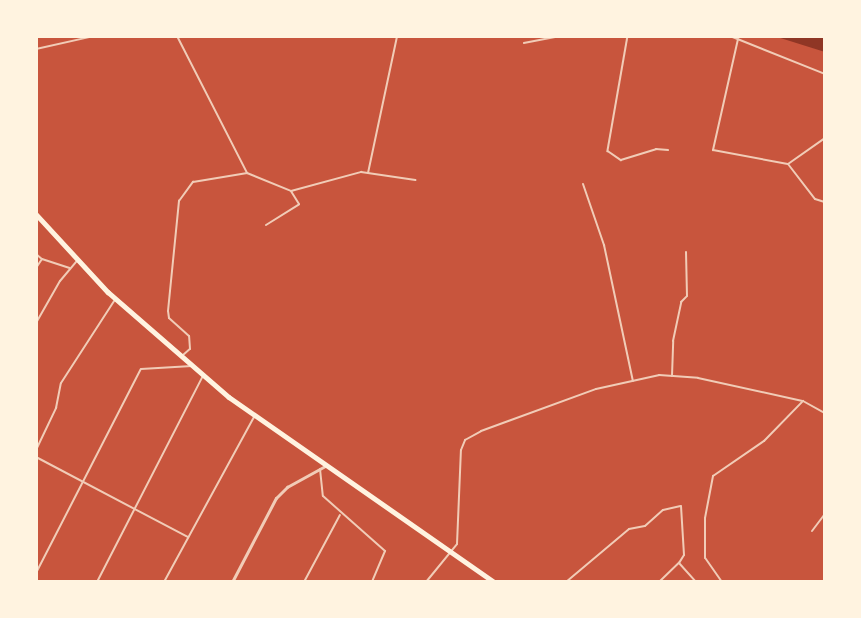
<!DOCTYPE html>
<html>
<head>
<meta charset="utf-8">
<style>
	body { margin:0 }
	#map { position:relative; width:861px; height:618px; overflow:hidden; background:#c8553d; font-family:Spectral,serif }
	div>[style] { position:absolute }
	.water>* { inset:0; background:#8f3625 }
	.service>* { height:1.5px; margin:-0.75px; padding:0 0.75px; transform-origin:0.75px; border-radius:0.75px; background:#f1ccb7 }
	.minor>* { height:2px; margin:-1px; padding:0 1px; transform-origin:1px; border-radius:1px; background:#f1ccb7 }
	.tertiary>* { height:3px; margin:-1.5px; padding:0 1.5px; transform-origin:1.5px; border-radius:1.5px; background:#f1ccb7 }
	.trunk>* { height:4.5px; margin:-2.25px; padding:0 2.25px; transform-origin:2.25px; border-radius:2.25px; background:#fff3e0 }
	span { translate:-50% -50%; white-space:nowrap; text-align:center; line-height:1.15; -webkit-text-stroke:6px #fff3e0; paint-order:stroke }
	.frame { position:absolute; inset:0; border:38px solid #fff3e0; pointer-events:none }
</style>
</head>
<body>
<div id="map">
	<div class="water">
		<i style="clip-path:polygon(774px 36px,825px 36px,825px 52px)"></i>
	</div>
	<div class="service">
		<i style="left:628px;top:36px;width:117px;rotate:99.9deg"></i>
		<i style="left:608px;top:151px;width:16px;rotate:35deg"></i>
		<i style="left:621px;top:160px;width:37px;rotate:-17deg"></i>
		<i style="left:656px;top:149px;width:12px;rotate:5deg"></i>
		<i style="left:524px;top:43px;width:38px;rotate:-11deg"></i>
	</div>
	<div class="minor">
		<i style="left:177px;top:36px;width:154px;rotate:62.9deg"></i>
		<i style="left:247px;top:173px;width:48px;rotate:22.2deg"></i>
		<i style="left:291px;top:191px;width:73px;rotate:-15.2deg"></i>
		<i style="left:361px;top:172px;width:55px;rotate:8.4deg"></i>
		<i style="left:730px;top:36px;width:102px;rotate:21.8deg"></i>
		<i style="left:738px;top:39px;width:114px;rotate:102.7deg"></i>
		<i style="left:713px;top:150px;width:76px;rotate:10.6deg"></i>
		<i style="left:788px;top:164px;width:45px;rotate:-35.1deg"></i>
		<i style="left:36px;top:49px;width:59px;rotate:-12.6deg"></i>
		<i style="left:788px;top:164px;width:44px;rotate:52.4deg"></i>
		<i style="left:815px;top:199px;width:10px;rotate:17deg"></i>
		<i style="left:368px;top:173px;width:140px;rotate:-78deg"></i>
		<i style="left:583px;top:184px;width:65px;rotate:71deg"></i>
		<i style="left:604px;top:245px;width:139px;rotate:78deg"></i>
		<i style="left:266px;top:225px;width:39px;rotate:-32deg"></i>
		<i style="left:299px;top:204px;width:15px;rotate:-122deg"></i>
		<i style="left:36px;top:254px;width:8px;rotate:40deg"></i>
		<i style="left:42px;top:259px;width:11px;rotate:124deg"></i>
		<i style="left:42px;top:259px;width:29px;rotate:18deg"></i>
		<i style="left:36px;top:323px;width:48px;rotate:-60.3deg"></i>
		<i style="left:60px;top:281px;width:26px;rotate:-50deg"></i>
		<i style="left:183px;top:355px;width:9px;rotate:-41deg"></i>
		<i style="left:190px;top:349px;width:13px;rotate:-94deg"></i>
		<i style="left:189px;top:336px;width:27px;rotate:-138deg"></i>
		<i style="left:169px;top:318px;width:7px;rotate:-98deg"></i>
		<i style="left:168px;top:311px;width:111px;rotate:-84.3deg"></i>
		<i style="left:179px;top:201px;width:24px;rotate:-54deg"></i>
		<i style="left:193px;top:182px;width:55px;rotate:-9.5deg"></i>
		<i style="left:672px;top:376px;width:35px;rotate:-88deg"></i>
		<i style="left:673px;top:341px;width:40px;rotate:-78deg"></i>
		<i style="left:681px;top:302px;width:8px;rotate:-45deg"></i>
		<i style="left:687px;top:296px;width:44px;rotate:-91.3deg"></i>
		<i style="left:36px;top:450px;width:47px;rotate:-64.5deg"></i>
		<i style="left:56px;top:408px;width:25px;rotate:-79deg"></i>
		<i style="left:61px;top:383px;width:101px;rotate:-57.1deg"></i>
		<i style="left:36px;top:457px;width:172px;rotate:27.8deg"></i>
		<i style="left:320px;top:469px;width:27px;rotate:84deg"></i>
		<i style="left:323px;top:496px;width:83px;rotate:41.6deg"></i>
		<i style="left:385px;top:551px;width:34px;rotate:113deg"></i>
		<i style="left:812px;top:531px;width:21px;rotate:-53deg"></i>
		<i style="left:36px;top:573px;width:229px;rotate:-62.8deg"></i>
		<i style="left:141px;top:369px;width:51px;rotate:-3.4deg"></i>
		<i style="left:97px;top:582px;width:232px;rotate:-62.8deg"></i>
		<i style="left:164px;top:582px;width:188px;rotate:-61.4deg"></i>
		<i style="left:304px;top:582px;width:76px;rotate:-61.8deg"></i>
		<i style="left:426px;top:582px;width:49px;rotate:-50.8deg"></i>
		<i style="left:457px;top:544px;width:94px;rotate:-87.6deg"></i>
		<i style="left:461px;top:450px;width:11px;rotate:-68deg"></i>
		<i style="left:465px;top:440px;width:18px;rotate:-29deg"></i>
		<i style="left:481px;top:431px;width:122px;rotate:-20.1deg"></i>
		<i style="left:596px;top:389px;width:65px;rotate:-12.5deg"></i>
		<i style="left:659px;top:375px;width:39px;rotate:4deg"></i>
		<i style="left:698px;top:378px;width:107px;rotate:12.4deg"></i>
		<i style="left:803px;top:401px;width:25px;rotate:29deg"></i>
		<i style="left:566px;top:582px;width:82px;rotate:-40.1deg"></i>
		<i style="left:629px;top:529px;width:16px;rotate:-11deg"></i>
		<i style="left:645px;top:526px;width:24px;rotate:-42deg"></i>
		<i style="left:663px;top:510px;width:18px;rotate:-13deg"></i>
		<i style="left:681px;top:506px;width:49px;rotate:86.5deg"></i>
		<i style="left:684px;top:555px;width:9px;rotate:122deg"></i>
		<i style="left:659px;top:582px;width:28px;rotate:-44deg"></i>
		<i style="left:679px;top:563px;width:25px;rotate:48deg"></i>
		<i style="left:722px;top:582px;width:29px;rotate:-125deg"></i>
		<i style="left:705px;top:558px;width:40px;rotate:-90deg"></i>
		<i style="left:705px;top:518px;width:43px;rotate:-79.2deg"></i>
		<i style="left:713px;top:476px;width:62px;rotate:-34.5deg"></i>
		<i style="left:764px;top:441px;width:56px;rotate:-45.7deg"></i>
	</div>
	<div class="tertiary">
		<i style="left:232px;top:582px;width:95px;rotate:-62.4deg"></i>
		<i style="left:276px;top:498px;width:16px;rotate:-45deg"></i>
		<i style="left:287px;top:487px;width:43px;rotate:-28.9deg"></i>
	</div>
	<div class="trunk">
		<i style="left:36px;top:214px;width:106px;rotate:47.3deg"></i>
		<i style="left:108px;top:292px;width:160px;rotate:41deg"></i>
		<i style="left:229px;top:397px;width:323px;rotate:34.9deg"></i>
	</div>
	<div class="frame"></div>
</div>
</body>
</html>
